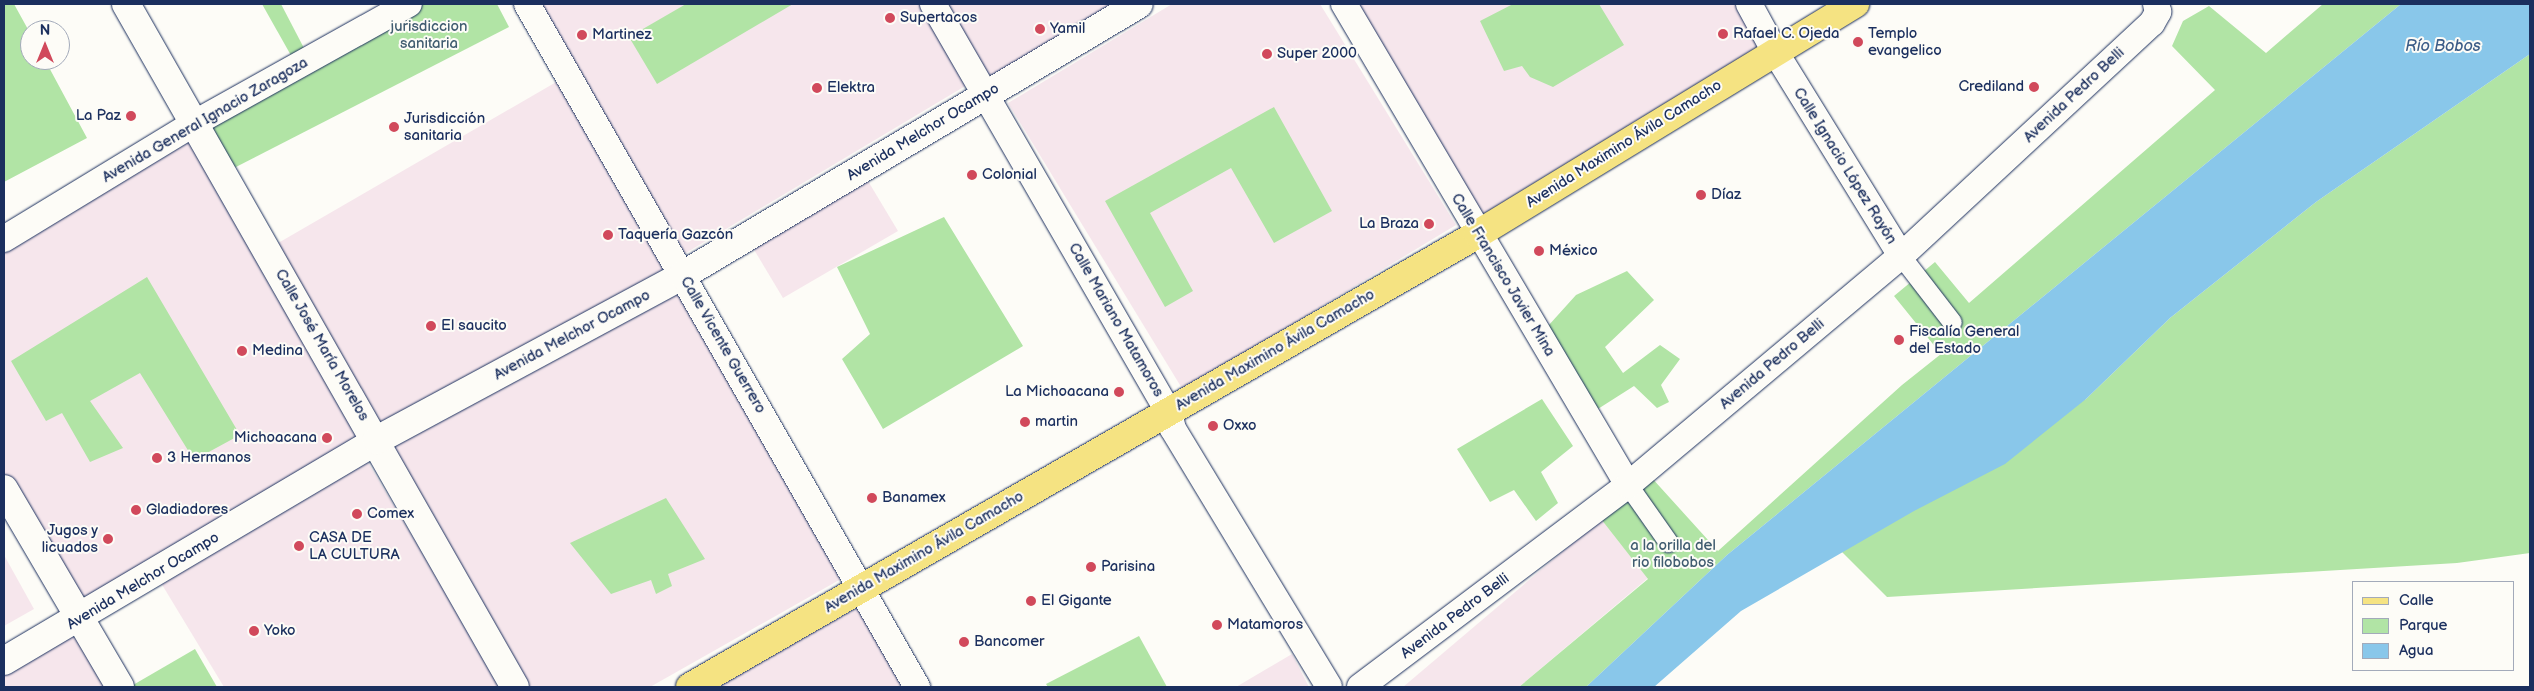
<!DOCTYPE html>
<html>
<head>
<meta charset="utf-8">
<style>
	body { margin:0 }
	#map { position:relative; width:2534px; height:691px; overflow:hidden; background:#fdfcf7; font-family:"Balsamiq Sans",sans-serif }
	div>[style] { position:absolute }
	.built>* { inset:0; background:#f6e6ec }
	.green>* { inset:0; background:#b1e4a5 }
	.water>* { inset:0; background:#89c7ea }
	.roads { filter:drop-shadow(0 0 1px #1b2f5e) drop-shadow(0 0 1px #1b2f5e) }
	.pedestrian>* { height:19px; margin:-9.5px; padding:0 9.5px; transform-origin:9.5px; border-radius:9.5px; background:#fdfcf7 }
	.minor>* { height:26px; margin:-13px; padding:0 13px; transform-origin:13px; border-radius:13px; background:#fdfcf7 }
	.tertiary>* { height:28px; margin:-14px; padding:0 14px; transform-origin:14px; border-radius:14px; background:#fdfcf7 }
	.primary>* { height:28px; margin:-14px; padding:0 14px; transform-origin:14px; border-radius:14px; background:#f5e382 }
	.dots>* { width:14px; height:14px; translate:-50% -50%; box-sizing:border-box; border:2px solid #fdfcf7; border-radius:50% }
	span { translate:-50% -50%; white-space:nowrap; text-align:center; line-height:1.15; -webkit-text-stroke:4px #fdfcf7; paint-order:stroke }
	.poi-label { font-size:15px; color:#1b2f5e }
	.left { translate:0 -50%; text-align:left }
	.right { translate:-100% -50%; text-align:right }
	.park-label { font-size:15px; color:#405c70 }
	.street-label { font-size:15px; color:#1b2f5e }
	.water-label { font-size:16px; color:#3c5d88; font-style:italic }
	.frame { position:absolute; inset:0; border:5px solid #1b2f5e; pointer-events:none }
	.legend { position:absolute; left:2352px; top:581px; width:162px; height:90px; box-sizing:border-box; background:#fdfcf7; border:1px solid #a3aaba; margin:0; padding:6px 9px; list-style:none; font-size:15px; color:#1b2f5e }
	.legend li { display:flex; align-items:center; gap:10px; height:25px }
	.legend b { width:25px; border:1px solid #a3aaba }
	.north { position:absolute; left:20px; top:20px; width:50px; height:50px; box-sizing:border-box; background:#fdfcf7; border:1px solid #a3aaba; border-radius:50%; rotate:0deg; font-size:14px; font-weight:700; line-height:20px; text-align:center; color:#1b2f5e }
	.north::after { content:''; display:block; margin:auto; width:18px; height:22px; background:#d1495b; clip-path:polygon(50% 0,100% 100%,50% 72%,0 100%) }
</style>
</head>
<body>
<div id="map">
	<div class="built">
		<i style="clip-path:polygon(527px 4px,933px 4px,977px 79px,674px 260px)"></i>
		<i style="clip-path:polygon(943px 4px,1123px 4px,988px 84px)"></i>
		<i style="clip-path:polygon(1172px 4px,1320px 4px,1456px 225px,1183px 390px,1008px 103px)"></i>
		<i style="clip-path:polygon(1357px 4px,1737px 4px,1760px 48px,1482px 219px)"></i>
		<i style="clip-path:polygon(558px 81px,668px 273px,378px 433px,273px 246px)"></i>
		<i style="clip-path:polygon(191px 141px,365px 436px,84px 604px,4px 472px,4px 250px)"></i>
		<i style="clip-path:polygon(865px 176px,898px 231px,783px 298px,750px 243px)"></i>
		<i style="clip-path:polygon(683px 275px,841px 579px,650px 687px,528px 687px,384px 452px)"></i>
		<i style="clip-path:polygon(364px 456px,503px 687px,224px 687px,158px 578px)"></i>
		<i style="clip-path:polygon(1601px 519px,1648px 578px,1519px 687px,1403px 687px)"></i>
		<i style="clip-path:polygon(4px 555px,34px 609px,4px 626px)"></i>
		<i style="clip-path:polygon(859px 607px,905px 687px,713px 687px)"></i>
		<i style="clip-path:polygon(77px 630px,109px 687px,4px 687px,4px 672px)"></i>
		<i style="clip-path:polygon(1292px 654px,1309px 687px,1236px 687px)"></i>
	</div>
	<div class="green">
		<i style="clip-path:polygon(4px 4px,14px 4px,30px 33px,30px 60px,45px 60px,87px 138px,4px 182px)"></i>
		<i style="clip-path:polygon(262px 4px,281px 4px,306px 52px,293px 59px)"></i>
		<i style="clip-path:polygon(424px 4px,497px 4px,509px 27px,232px 169px,197px 129px)"></i>
		<i style="clip-path:polygon(686px 4px,793px 4px,657px 84px,629px 37px)"></i>
		<i style="clip-path:polygon(1513px 4px,1599px 4px,1624px 45px,1553px 87px,1530px 77px,1522px 66px,1504px 71px,1480px 21px)"></i>
		<i style="clip-path:polygon(2323px 4px,2401px 4px,1727px 555px,1586px 687px,1519px 687px,1648px 579px,1601px 519px,1651px 477px,1718px 551px,1902px 385px,1941px 354px,1894px 296px,1935px 262px,1969px 303px,2215px 90px,2172px 46px,2183px 21px,2209px 6px,2266px 53px)"></i>
		<i style="clip-path:polygon(2530px 54px,2530px 553px,2457px 563px,1887px 597px,1837px 547px,2086px 399px,2170px 318px,2316px 202px)"></i>
		<i style="clip-path:polygon(1274px 107px,1332px 211px,1274px 243px,1231px 168px,1150px 213px,1193px 291px,1165px 307px,1105px 201px)"></i>
		<i style="clip-path:polygon(944px 217px,1023px 346px,883px 429px,842px 359px,870px 334px,837px 267px)"></i>
		<i style="clip-path:polygon(1627px 271px,1654px 300px,1605px 347px,1623px 373px,1660px 345px,1680px 359px,1661px 385px,1669px 402px,1657px 408px,1634px 386px,1590px 414px,1539px 336px,1576px 295px)"></i>
		<i style="clip-path:polygon(147px 277px,240px 435px,194px 460px,140px 373px,90px 401px,123px 448px,90px 462px,62px 413px,46px 421px,11px 361px)"></i>
		<i style="clip-path:polygon(1542px 399px,1573px 446px,1541px 472px,1558px 503px,1536px 521px,1514px 490px,1490px 502px,1457px 449px)"></i>
		<i style="clip-path:polygon(666px 498px,705px 559px,668px 574px,672px 586px,656px 594px,651px 580px,611px 594px,570px 543px)"></i>
		<i style="clip-path:polygon(1139px 636px,1167px 687px,1048px 687px,1046px 684px)"></i>
		<i style="clip-path:polygon(195px 649px,217px 687px,134px 687px,133px 685px)"></i>
	</div>
	<div class="water">
		<i style="clip-path:polygon(2401px 4px,2530px 4px,2530px 54px,2316px 202px,2170px 318px,2086px 399px,2005px 464px,1914px 511px,1741px 611px,1654px 687px,1586px 687px,1727px 555px)"></i>
	</div>
	<div class="roads">
		<div class="pedestrian">
			<i style="left:1901px;top:256px;width:83px;rotate:52.3deg"></i>
			<i style="left:1628px;top:485px;width:70px;rotate:54.9deg"></i>
		</div>
		<div class="minor">
			<i style="left:527px;top:4px;width:787px;rotate:60.27deg"></i>
			<i style="left:933px;top:4px;width:471px;rotate:60deg"></i>
			<i style="left:1169px;top:412px;width:17px;rotate:77deg"></i>
			<i style="left:1173px;top:429px;width:301px;rotate:58.8deg"></i>
			<i style="left:1344px;top:4px;width:559px;rotate:59.44deg"></i>
			<i style="left:1749px;top:4px;width:52px;rotate:61.5deg"></i>
			<i style="left:1774px;top:50px;width:242px;rotate:58.3deg"></i>
			<i style="left:4px;top:239px;width:221px;rotate:-31.3deg"></i>
			<i style="left:193px;top:124px;width:247px;rotate:-29.1deg"></i>
			<i style="left:1360px;top:687px;width:336px;rotate:-37deg"></i>
			<i style="left:1628px;top:485px;width:356px;rotate:-40deg"></i>
			<i style="left:1901px;top:256px;width:342px;rotate:-42.9deg"></i>
			<i style="left:2152px;top:23px;width:13px;rotate:-61deg"></i>
			<i style="left:2158px;top:12px;width:8px;rotate:-104deg"></i>
		</div>
		<div class="tertiary">
			<i style="left:126px;top:4px;width:786px;rotate:60.34deg"></i>
			<i style="left:4px;top:489px;width:229px;rotate:59.6deg"></i>
			<i style="left:4px;top:661px;width:434px;rotate:-30.6deg"></i>
			<i style="left:377px;top:440px;width:348px;rotate:-28.3deg"></i>
			<i style="left:683px;top:275px;width:530px;rotate:-30.72deg"></i>
		</div>
		<div class="primary">
			<i style="left:690px;top:687px;width:909px;rotate:-29.89deg"></i>
			<i style="left:1478px;top:234px;width:442px;rotate:-31.4deg"></i>
		</div>
	</div>
	<div class="dots">
		<i style="left:890px;top:18px;background:#d1495b"></i>
		<i style="left:1040px;top:29px;background:#d1495b"></i>
		<i style="left:1723px;top:34px;background:#d1495b"></i>
		<i style="left:582px;top:35px;background:#d1495b"></i>
		<i style="left:1858px;top:42px;background:#d1495b"></i>
		<i style="left:1267px;top:54px;background:#d1495b"></i>
		<i style="left:2034px;top:87px;background:#d1495b"></i>
		<i style="left:817px;top:88px;background:#d1495b"></i>
		<i style="left:131px;top:116px;background:#d1495b"></i>
		<i style="left:394px;top:127px;background:#d1495b"></i>
		<i style="left:972px;top:175px;background:#d1495b"></i>
		<i style="left:1701px;top:195px;background:#d1495b"></i>
		<i style="left:1429px;top:224px;background:#d1495b"></i>
		<i style="left:608px;top:235px;background:#d1495b"></i>
		<i style="left:1539px;top:251px;background:#d1495b"></i>
		<i style="left:431px;top:326px;background:#d1495b"></i>
		<i style="left:1899px;top:340px;background:#d1495b"></i>
		<i style="left:242px;top:351px;background:#d1495b"></i>
		<i style="left:1119px;top:392px;background:#d1495b"></i>
		<i style="left:1025px;top:422px;background:#d1495b"></i>
		<i style="left:1213px;top:426px;background:#d1495b"></i>
		<i style="left:327px;top:438px;background:#d1495b"></i>
		<i style="left:157px;top:458px;background:#d1495b"></i>
		<i style="left:872px;top:498px;background:#d1495b"></i>
		<i style="left:136px;top:510px;background:#d1495b"></i>
		<i style="left:357px;top:514px;background:#d1495b"></i>
		<i style="left:108px;top:539px;background:#d1495b"></i>
		<i style="left:299px;top:546px;background:#d1495b"></i>
		<i style="left:1091px;top:567px;background:#d1495b"></i>
		<i style="left:1031px;top:601px;background:#d1495b"></i>
		<i style="left:1217px;top:625px;background:#d1495b"></i>
		<i style="left:254px;top:631px;background:#d1495b"></i>
		<i style="left:964px;top:642px;background:#d1495b"></i>
	</div>
	<div class="poi-label">
		<span class="left" style="left:900px;top:18px">Supertacos</span>
		<span class="left" style="left:1050px;top:29px">Yamil</span>
		<span class="left" style="left:1868px;top:42px">Templo<br>evangelico</span>
		<span class="left" style="left:1733px;top:34px">Rafael C. Ojeda</span>
		<span class="left" style="left:592px;top:35px">Martinez</span>
		<span class="left" style="left:1277px;top:54px">Super 2000</span>
		<span class="right" style="left:2024px;top:87px">Crediland</span>
		<span class="left" style="left:827px;top:88px">Elektra</span>
		<span class="right" style="left:121px;top:116px">La Paz</span>
		<span class="left" style="left:404px;top:127px">Jurisdicción<br>sanitaria</span>
		<span class="left" style="left:982px;top:175px">Colonial</span>
		<span class="left" style="left:1711px;top:195px">Díaz</span>
		<span class="right" style="left:1419px;top:224px">La Braza</span>
		<span class="left" style="left:618px;top:235px">Taquería Gazcón</span>
		<span class="left" style="left:1549px;top:251px">México</span>
		<span class="left" style="left:441px;top:326px">El saucito</span>
		<span class="left" style="left:1909px;top:340px">Fiscalía General<br>del Estado</span>
		<span class="left" style="left:252px;top:351px">Medina</span>
		<span class="right" style="left:1109px;top:392px">La Michoacana</span>
		<span class="left" style="left:1035px;top:422px">martin</span>
		<span class="left" style="left:1223px;top:426px">Oxxo</span>
		<span class="right" style="left:317px;top:438px">Michoacana</span>
		<span class="left" style="left:167px;top:458px">3 Hermanos</span>
		<span class="left" style="left:882px;top:498px">Banamex</span>
		<span class="left" style="left:146px;top:510px">Gladiadores</span>
		<span class="left" style="left:367px;top:514px">Comex</span>
		<span class="right" style="left:98px;top:539px">Jugos y<br>licuados</span>
		<span class="left" style="left:309px;top:546px">CASA DE<br>LA CULTURA</span>
		<span class="left" style="left:1101px;top:567px">Parisina</span>
		<span class="left" style="left:1041px;top:601px">El Gigante</span>
		<span class="left" style="left:1227px;top:625px">Matamoros</span>
		<span class="left" style="left:264px;top:631px">Yoko</span>
		<span class="left" style="left:974px;top:642px">Bancomer</span>
	</div>
	<div class="park-label">
		<span style="left:429px;top:35px">jurisdiccion<br>sanitaria</span>
		<span style="left:1673px;top:554px">a la orilla del<br>rio filobobos</span>
	</div>
	<div class="street-label">
		<span style="left:2074px;top:95px;rotate:-43deg">Avenida Pedro Belli</span>
		<span style="left:205px;top:120px;rotate:-30deg">Avenida General Ignacio Zaragoza</span>
		<span style="left:923px;top:132px;rotate:-31deg">Avenida Melchor Ocampo</span>
		<span style="left:1624px;top:144px;rotate:-32deg">Avenida Maximino Ávila Camacho</span>
		<span style="left:1845px;top:166px;rotate:58deg">Calle Ignacio López Rayón</span>
		<span style="left:1503px;top:275px;rotate:59deg">Calle Francisco Javier Mina</span>
		<span style="left:1116px;top:320px;rotate:60deg">Calle Mariano Matamoros</span>
		<span style="left:572px;top:335px;rotate:-28deg">Avenida Melchor Ocampo</span>
		<span style="left:322px;top:345px;rotate:60deg">Calle José María Morelos</span>
		<span style="left:723px;top:345px;rotate:60deg">Calle Vicente Guerrero</span>
		<span style="left:1275px;top:350px;rotate:-30deg">Avenida Maximino Ávila Camacho</span>
		<span style="left:1772px;top:364px;rotate:-40deg">Avenida Pedro Belli</span>
		<span style="left:924px;top:552px;rotate:-30deg">Avenida Maximino Ávila Camacho</span>
		<span style="left:143px;top:581px;rotate:-31deg">Avenida Melchor Ocampo</span>
		<span style="left:1455px;top:616px;rotate:-37deg">Avenida Pedro Belli</span>
	</div>
	<div class="water-label">
		<span style="left:2443px;top:47px">Río Bobos</span>
	</div>
	<div class="frame"></div>
	<ul class="legend">
	<li><b style="height:6px;background:#f5e382"></b>Calle</li>
	<li><b style="height:14px;background:#b1e4a5"></b>Parque</li>
	<li><b style="height:14px;background:#89c7ea"></b>Agua</li>
	</ul>
	<div class="north">N</div>
</div>
</body>
</html>
